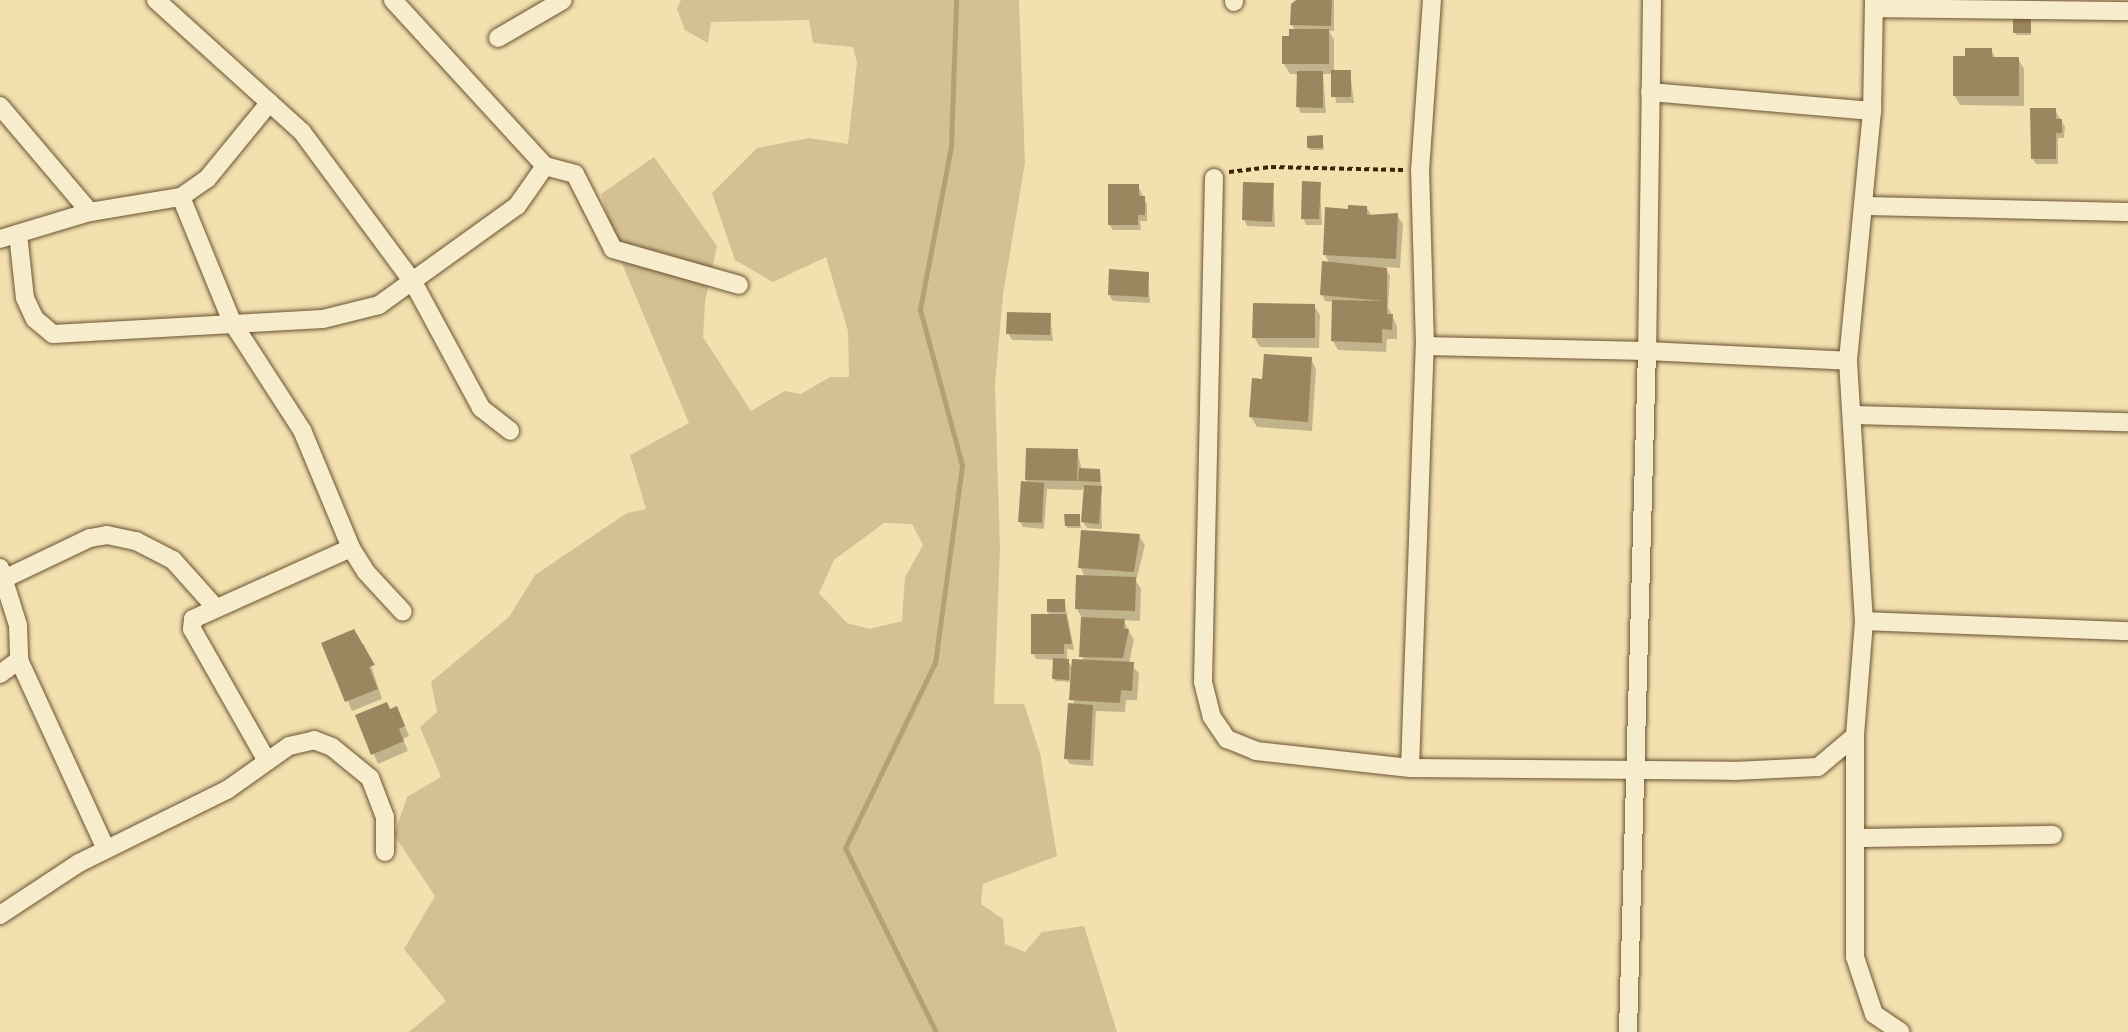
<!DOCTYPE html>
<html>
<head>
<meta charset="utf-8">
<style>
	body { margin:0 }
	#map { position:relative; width:2128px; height:1032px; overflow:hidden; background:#f2e1af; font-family:"IM FELL DW Pica",serif }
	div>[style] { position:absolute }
	.green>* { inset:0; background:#d3c193 }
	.shadow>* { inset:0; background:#0003 }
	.stream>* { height:5px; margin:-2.5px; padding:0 2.5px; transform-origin:2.5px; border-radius:2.5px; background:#b5a076 }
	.building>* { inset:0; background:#9c865f }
	.path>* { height:3.5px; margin-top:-1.75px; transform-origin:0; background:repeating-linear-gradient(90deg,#3e2308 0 5px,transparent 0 8.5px) }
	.roads { filter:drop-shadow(0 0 2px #6b5232) drop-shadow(0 0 2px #6b5232) }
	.minor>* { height:18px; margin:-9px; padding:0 9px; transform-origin:9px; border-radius:9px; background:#f7eccb }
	span { translate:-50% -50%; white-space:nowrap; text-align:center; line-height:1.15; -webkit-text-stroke:5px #f7eccb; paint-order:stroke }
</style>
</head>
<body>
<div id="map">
	<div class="green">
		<i style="clip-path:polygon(evenodd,681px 0,1019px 0,1025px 163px,1003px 295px,995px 385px,1000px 549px,994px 704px,1024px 704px,1040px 753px,1057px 856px,983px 884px,981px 904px,1003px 919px,1005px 944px,1025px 952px,1042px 932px,1084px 926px,1117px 1032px,409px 1032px,446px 1001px,404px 949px,435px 896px,394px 835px,407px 797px,441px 777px,420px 727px,437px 712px,431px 682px,509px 617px,535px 575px,627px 513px,646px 509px,630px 455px,689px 423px,623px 266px,601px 194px,654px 157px,717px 246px,705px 302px,703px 337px,751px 411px,785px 391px,801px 394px,830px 377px,849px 377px,848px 331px,826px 257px,773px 282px,735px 260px,712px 193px,757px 148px,809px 138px,848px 144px,857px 62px,853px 47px,813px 43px,809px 20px,711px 22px,708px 43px,685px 30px,677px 9px,681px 0,884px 523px,912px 524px,923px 545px,905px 577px,902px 621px,870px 629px,847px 623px,819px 593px,834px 560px,884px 523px)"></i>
	</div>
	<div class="shadow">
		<i style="clip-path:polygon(1297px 0,1334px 0,1334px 31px,1329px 31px,1334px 40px,1334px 72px,1350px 72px,1354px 103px,1336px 103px,1333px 74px,1323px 74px,1326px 113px,1301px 113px,1298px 107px,1298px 74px,1290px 74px,1284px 64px,1296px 31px,1292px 25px)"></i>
		<i style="clip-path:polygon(2030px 19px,2031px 35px,2016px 35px,2015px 32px)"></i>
		<i style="clip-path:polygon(1991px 49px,1996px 59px,2018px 59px,2024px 69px,2024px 106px,1960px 105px,1954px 95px,1967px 58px)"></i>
		<i style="clip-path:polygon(2055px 110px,2065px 127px,2064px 138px,2058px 138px,2058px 164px,2036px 164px,2032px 158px)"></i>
		<i style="clip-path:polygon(1322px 137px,1324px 150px,1310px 150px,1309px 148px)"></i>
		<i style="clip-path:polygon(1320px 184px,1322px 225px,1306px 225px,1303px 218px)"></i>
		<i style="clip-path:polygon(1273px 185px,1275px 227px,1247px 226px,1244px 220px)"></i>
		<i style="clip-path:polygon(1138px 186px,1147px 204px,1147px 221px,1140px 221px,1141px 230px,1113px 230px,1109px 224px)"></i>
		<i style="clip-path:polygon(1366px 207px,1372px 216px,1397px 215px,1403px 224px,1400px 268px,1385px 267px,1390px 276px,1388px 307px,1397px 326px,1397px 339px,1387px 339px,1386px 352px,1338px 350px,1333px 341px,1334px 302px,1325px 301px,1322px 295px,1330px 264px,1325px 255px,1349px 210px)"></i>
		<i style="clip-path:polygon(1148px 273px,1150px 303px,1113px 301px,1109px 295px)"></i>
		<i style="clip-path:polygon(1314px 306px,1320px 315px,1319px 348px,1260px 347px,1254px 337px)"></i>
		<i style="clip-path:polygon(1050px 315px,1053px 341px,1012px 340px,1008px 333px)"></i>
		<i style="clip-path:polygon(1311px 359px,1316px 369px,1312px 431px,1257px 427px,1251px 417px,1264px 381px)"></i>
		<i style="clip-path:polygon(1077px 451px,1082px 470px,1101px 473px,1102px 529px,1087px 528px,1083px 522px,1086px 483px,1082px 490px,1047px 489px,1044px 529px,1023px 527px,1020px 521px,1027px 479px)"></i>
		<i style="clip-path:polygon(1079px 516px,1081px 528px,1068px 528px,1066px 526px)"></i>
		<i style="clip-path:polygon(1139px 536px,1145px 545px,1136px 581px,1141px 589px,1140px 621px,1123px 620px,1134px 640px,1129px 663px,1139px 673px,1137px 700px,1126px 700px,1125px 712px,1096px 711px,1093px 766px,1070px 764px,1066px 758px,1074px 705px,1072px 682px,1055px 681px,1054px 660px,1036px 659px,1033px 653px,1049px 612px,1065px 603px,1074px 650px,1067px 649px,1067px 660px,1073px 668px,1083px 661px,1082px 618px,1077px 609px,1085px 577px,1080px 567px)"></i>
		<i style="clip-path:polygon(323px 644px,364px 644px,382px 699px,352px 711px)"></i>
		<i style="clip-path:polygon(390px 711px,402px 718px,409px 736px,403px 739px,408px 751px,378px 764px,357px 716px)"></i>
	</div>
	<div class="stream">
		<i style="left:936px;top:1032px;width:205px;rotate:-116.3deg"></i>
		<i style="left:845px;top:848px;width:206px;rotate:-64.1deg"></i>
		<i style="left:935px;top:663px;width:200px;rotate:-82.2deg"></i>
		<i style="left:962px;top:465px;width:162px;rotate:-105.1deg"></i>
		<i style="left:920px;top:309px;width:166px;rotate:-79.2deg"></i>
		<i style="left:951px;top:146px;width:146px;rotate:-88deg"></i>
	</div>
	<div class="building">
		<i style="clip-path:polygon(1296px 0,1332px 0,1331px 26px,1290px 25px,1291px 4px)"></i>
		<i style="clip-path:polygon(2013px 17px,2031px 17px,2031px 33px,2013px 33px)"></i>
		<i style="clip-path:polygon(1289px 29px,1329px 29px,1329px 64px,1282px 64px,1282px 36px,1289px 36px)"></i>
		<i style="clip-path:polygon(1965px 48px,1992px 48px,1992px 57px,2019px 57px,2019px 96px,1953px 96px,1953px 56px,1965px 56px)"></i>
		<i style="clip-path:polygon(1331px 70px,1351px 70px,1351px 97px,1331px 97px)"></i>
		<i style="clip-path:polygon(1297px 71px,1323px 71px,1323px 108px,1296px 107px)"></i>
		<i style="clip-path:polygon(2030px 108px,2056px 108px,2056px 119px,2062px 119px,2062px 133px,2056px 133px,2056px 159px,2031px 159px)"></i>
		<i style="clip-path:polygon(1323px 135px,1323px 148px,1307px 148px,1307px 136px)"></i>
		<i style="clip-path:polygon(1302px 181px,1321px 182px,1319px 219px,1301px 219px)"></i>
		<i style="clip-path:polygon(1243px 182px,1274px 183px,1272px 222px,1242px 220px)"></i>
		<i style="clip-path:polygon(1108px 184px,1139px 184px,1139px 196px,1145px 196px,1145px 215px,1138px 215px,1138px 225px,1108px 225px)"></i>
		<i style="clip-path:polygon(1348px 205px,1367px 206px,1367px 215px,1398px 213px,1396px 259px,1323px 255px,1325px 207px,1348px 209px)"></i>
		<i style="clip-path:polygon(1322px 261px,1387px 268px,1387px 314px,1393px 314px,1392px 330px,1382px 329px,1382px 343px,1331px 341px,1332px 300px,1384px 301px,1320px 295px)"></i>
		<i style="clip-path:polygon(1109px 269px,1149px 272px,1148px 297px,1108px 295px)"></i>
		<i style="clip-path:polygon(1253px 303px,1315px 304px,1315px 338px,1252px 338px)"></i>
		<i style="clip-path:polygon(1007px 312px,1051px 313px,1050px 335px,1006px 334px)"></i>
		<i style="clip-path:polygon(1264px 354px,1312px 357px,1308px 422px,1249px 417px,1252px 378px,1262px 379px)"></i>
		<i style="clip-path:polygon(1026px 448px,1078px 449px,1077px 481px,1025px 480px)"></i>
		<i style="clip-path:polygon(1079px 468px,1100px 469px,1100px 482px,1078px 481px)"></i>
		<i style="clip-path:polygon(1021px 481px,1044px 483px,1042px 523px,1018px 522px)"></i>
		<i style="clip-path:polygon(1084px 485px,1102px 486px,1099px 524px,1081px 522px)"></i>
		<i style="clip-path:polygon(1064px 514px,1080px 514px,1080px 526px,1065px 526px)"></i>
		<i style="clip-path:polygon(1081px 530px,1140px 534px,1134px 572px,1078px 568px)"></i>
		<i style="clip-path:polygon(1076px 575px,1136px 577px,1135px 611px,1075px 609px)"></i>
		<i style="clip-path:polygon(1047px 599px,1065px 599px,1065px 612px,1047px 612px)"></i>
		<i style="clip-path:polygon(1031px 614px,1066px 614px,1072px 644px,1064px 644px,1064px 654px,1031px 654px)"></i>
		<i style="clip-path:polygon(1081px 617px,1125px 619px,1124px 629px,1129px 629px,1123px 658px,1079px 657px)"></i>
		<i style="clip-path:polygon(354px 629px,375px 665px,369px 667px,378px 689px,345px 702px,321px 643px)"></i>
		<i style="clip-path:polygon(1053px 658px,1069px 659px,1069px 680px,1052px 679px)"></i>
		<i style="clip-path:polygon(1072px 659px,1134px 662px,1132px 691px,1121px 690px,1120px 703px,1069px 700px)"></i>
		<i style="clip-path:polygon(387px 702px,390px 709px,397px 706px,405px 726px,399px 729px,404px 741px,371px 755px,355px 715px)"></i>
		<i style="clip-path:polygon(1068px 703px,1093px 705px,1090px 760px,1064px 759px)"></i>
	</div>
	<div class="path">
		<i style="left:1229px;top:172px;width:42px;rotate:-6.8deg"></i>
		<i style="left:1271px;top:167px;width:132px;rotate:1.3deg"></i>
	</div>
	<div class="roads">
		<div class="minor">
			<i style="left:156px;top:0;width:197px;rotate:42.1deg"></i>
			<i style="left:302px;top:132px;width:187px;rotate:53.5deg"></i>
			<i style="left:413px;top:282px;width:143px;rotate:61.6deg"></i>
			<i style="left:481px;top:408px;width:37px;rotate:38deg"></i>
			<i style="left:1652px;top:0;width:351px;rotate:90.8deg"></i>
			<i style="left:1647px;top:351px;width:201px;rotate:2.8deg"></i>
			<i style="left:1874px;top:0;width:111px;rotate:91deg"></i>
			<i style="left:1872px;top:111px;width:251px;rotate:95.5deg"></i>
			<i style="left:1848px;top:361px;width:260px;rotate:86.5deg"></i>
			<i style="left:1864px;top:621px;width:115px;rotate:94.5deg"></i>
			<i style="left:1855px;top:736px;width:221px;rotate:90deg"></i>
			<i style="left:1855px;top:957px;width:60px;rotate:71.6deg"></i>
			<i style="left:1874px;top:1014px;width:32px;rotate:34deg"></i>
			<i style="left:1234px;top:2px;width:2px;rotate:-90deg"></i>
			<i style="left:1874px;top:8px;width:254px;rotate:0.7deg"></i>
			<i style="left:498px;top:38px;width:75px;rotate:-30.3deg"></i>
			<i style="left:1650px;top:92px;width:223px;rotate:4.9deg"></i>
			<i style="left:0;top:106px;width:139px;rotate:49.7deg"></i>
			<i style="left:545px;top:166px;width:31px;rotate:15deg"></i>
			<i style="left:575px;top:174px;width:84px;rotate:63.1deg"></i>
			<i style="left:613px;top:249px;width:131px;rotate:15.9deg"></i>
			<i style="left:1214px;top:178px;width:504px;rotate:91.25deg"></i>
			<i style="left:1203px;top:682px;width:36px;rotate:76deg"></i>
			<i style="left:1212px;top:717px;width:27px;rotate:56deg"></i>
			<i style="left:1227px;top:739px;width:31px;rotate:22deg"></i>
			<i style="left:1256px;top:751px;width:155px;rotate:6.3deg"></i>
			<i style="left:1410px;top:768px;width:323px;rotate:0.5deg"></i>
			<i style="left:1733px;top:771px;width:85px;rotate:-2.7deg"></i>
			<i style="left:1818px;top:767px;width:48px;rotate:-40deg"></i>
			<i style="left:181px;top:197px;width:32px;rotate:-35deg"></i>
			<i style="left:207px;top:179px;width:99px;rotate:-50.7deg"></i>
			<i style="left:1865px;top:206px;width:263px;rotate:1.3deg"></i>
			<i style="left:18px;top:234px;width:64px;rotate:83.8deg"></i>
			<i style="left:25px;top:298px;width:23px;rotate:65deg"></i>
			<i style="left:35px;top:319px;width:23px;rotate:40deg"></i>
			<i style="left:53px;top:334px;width:270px;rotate:-3.2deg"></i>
			<i style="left:323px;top:319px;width:58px;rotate:-14deg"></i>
			<i style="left:379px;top:305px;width:170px;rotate:-35.7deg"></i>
			<i style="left:517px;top:206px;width:49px;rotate:-55deg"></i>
			<i style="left:545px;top:166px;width:225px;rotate:-132.5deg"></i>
			<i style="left:0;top:239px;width:94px;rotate:-16.7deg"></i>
			<i style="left:90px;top:212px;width:92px;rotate:-9.4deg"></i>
			<i style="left:181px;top:197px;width:135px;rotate:67.8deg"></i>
			<i style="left:232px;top:322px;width:129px;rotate:57.1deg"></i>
			<i style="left:302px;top:430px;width:128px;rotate:67.4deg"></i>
			<i style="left:351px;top:548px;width:28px;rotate:58deg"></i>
			<i style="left:366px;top:572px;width:54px;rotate:47.2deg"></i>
			<i style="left:1425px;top:346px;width:222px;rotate:1.3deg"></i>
			<i style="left:1647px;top:351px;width:681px;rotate:91.6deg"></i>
			<i style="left:1854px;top:415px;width:274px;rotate:1.5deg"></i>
			<i style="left:0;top:568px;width:60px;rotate:72.5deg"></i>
			<i style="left:18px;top:625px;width:35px;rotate:88deg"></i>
			<i style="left:19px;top:660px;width:208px;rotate:65.3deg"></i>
			<i style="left:6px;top:578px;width:93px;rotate:-25.5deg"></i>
			<i style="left:90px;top:538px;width:17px;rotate:-10deg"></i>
			<i style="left:107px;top:535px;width:30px;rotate:12deg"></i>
			<i style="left:136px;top:541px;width:42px;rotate:27.2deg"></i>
			<i style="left:173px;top:560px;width:64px;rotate:48.1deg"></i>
			<i style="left:1864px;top:621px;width:264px;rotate:2.2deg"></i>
			<i style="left:0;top:674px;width:24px;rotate:-36deg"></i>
			<i style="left:267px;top:761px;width:152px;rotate:-119.6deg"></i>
			<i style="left:192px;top:629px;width:10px;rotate:-84deg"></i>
			<i style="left:193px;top:619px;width:173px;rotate:-24.2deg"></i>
			<i style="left:1410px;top:768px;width:422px;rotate:-88deg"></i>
			<i style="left:1425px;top:346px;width:175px;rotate:-91.6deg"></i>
			<i style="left:1420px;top:171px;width:171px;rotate:-86deg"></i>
			<i style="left:1856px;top:838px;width:197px;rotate:-0.9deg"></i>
			<i style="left:0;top:915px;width:95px;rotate:-33.4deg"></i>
			<i style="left:79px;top:863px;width:165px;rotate:-26.3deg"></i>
			<i style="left:227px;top:790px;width:76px;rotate:-35.4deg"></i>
			<i style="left:289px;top:746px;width:26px;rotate:-13deg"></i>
			<i style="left:314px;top:740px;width:19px;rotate:21deg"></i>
			<i style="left:332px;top:747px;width:49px;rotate:39.2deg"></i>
			<i style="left:370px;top:778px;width:42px;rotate:69deg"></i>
			<i style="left:385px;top:817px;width:35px;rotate:90deg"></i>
		</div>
	</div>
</div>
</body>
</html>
